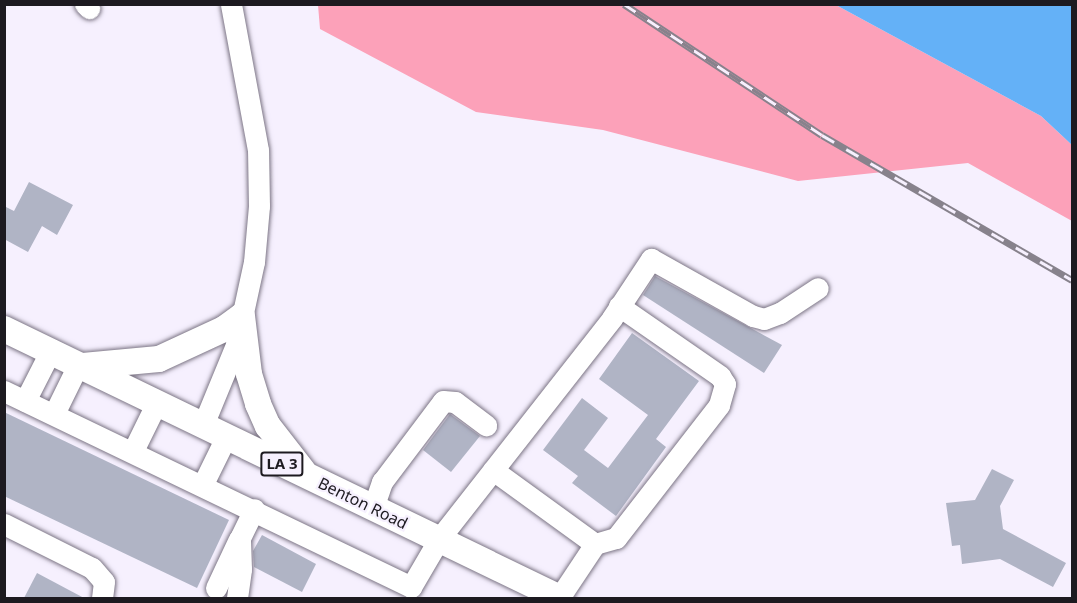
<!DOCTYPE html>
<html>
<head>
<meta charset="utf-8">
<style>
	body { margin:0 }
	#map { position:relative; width:1077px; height:603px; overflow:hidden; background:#f6f0fe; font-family:"Noto Sans",sans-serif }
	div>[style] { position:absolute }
	.green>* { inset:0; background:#fca1b9 }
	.water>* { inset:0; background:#64b1f7 }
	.building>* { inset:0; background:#b0b4c5 }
	.roads { filter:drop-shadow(0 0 2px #7c7585) drop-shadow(0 0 2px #7c7585) }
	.minor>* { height:21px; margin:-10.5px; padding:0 10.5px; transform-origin:10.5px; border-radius:10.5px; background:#fff }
	.major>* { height:26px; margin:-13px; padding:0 13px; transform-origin:13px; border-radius:13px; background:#fff }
	.rail>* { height:7px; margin-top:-3.5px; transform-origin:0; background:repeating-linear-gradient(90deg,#f6f0fe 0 14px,#87828c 0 28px); box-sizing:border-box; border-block:2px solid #87828c }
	span { translate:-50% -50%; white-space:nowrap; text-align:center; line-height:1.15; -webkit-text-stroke:4.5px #f6f0fe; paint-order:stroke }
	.shield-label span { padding:2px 4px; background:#f6f0fe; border:2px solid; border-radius:4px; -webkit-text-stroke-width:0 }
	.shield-label { font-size:15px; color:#1d1a20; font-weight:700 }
	.street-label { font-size:16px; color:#1d1a20 }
	.frame { position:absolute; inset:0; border:6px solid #1d1a20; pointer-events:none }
</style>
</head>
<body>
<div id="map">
	<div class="green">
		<i style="clip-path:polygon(318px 5px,836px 5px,1041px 116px,1072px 145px,1072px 221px,968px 163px,798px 181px,603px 130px,476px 112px,320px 29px)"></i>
	</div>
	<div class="water">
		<i style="clip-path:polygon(836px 5px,1072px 5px,1072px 145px,1041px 116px)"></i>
	</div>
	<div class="building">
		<i style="clip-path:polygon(29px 182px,73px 205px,57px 235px,42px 226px,28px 252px,4px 239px,4px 206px,14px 211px)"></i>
		<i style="clip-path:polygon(655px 276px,782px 345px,764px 373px,643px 295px)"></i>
		<i style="clip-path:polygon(632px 333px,699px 381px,656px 439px,666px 447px,616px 516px,572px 483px,578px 476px,543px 450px,582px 398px,608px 418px,584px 450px,608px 468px,648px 415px,599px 379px)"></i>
		<i style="clip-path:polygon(4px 412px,229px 520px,197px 588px,4px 496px)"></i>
		<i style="clip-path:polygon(450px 414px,480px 436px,451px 472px,423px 450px)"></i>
		<i style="clip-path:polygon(992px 469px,1014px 480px,1000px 506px,1003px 529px,1066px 563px,1053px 587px,1000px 559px,962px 564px,960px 545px,952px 546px,946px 503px,975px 500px)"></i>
		<i style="clip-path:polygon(262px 535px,316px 564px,302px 592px,254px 567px,253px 551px)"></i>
		<i style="clip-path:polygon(37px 573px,84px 598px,24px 598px)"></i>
	</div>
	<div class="roads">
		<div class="minor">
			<i style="left:85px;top:4px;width:6px;rotate:45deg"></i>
			<i style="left:4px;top:391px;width:452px;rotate:25.7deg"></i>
			<i style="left:411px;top:587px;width:56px;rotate:-59.7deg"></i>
			<i style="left:439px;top:539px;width:281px;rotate:-51.9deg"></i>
			<i style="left:612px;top:318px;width:71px;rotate:-56.5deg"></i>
			<i style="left:651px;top:259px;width:117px;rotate:29.2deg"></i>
			<i style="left:753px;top:316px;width:11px;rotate:15deg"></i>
			<i style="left:764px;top:319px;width:17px;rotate:-21deg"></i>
			<i style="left:780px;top:313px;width:45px;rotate:-33.3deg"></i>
			<i style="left:25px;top:401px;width:55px;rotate:-63deg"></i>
			<i style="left:54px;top:414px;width:55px;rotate:-63.9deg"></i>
			<i style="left:203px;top:425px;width:87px;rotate:-67.6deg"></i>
			<i style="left:236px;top:345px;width:85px;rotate:-77.8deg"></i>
			<i style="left:254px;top:262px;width:56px;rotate:-84.9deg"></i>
			<i style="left:259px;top:206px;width:56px;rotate:-91deg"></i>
			<i style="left:258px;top:150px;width:148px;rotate:-100.5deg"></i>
			<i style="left:133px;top:451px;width:52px;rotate:-63.9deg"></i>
			<i style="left:493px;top:470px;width:126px;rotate:36deg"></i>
			<i style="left:595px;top:544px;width:22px;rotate:-16deg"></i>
			<i style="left:616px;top:538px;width:168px;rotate:-52.2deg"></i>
			<i style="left:719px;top:405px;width:22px;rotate:-74deg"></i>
			<i style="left:725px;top:384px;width:9px;rotate:-122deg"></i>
			<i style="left:720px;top:376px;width:123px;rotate:-145.3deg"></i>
			<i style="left:203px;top:484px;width:52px;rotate:-63.9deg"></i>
			<i style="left:373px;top:508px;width:28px;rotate:-71deg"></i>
			<i style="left:382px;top:482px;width:101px;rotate:-53deg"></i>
			<i style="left:443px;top:401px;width:12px;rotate:5deg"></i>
			<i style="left:455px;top:402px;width:39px;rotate:37deg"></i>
			<i style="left:4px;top:524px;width:98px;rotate:26.6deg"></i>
			<i style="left:92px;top:568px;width:18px;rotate:49deg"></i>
			<i style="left:104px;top:582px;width:16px;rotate:97deg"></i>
			<i style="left:216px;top:588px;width:52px;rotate:-64.9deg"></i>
			<i style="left:237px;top:598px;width:29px;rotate:-82deg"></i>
			<i style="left:241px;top:569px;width:31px;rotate:-92deg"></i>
			<i style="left:240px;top:538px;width:32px;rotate:-64deg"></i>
			<i style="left:559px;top:598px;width:65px;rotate:-56.3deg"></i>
		</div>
		<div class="major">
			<i style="left:242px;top:316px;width:58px;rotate:83.1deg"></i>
			<i style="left:249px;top:374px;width:31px;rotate:73deg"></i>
			<i style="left:258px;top:404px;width:24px;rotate:66deg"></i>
			<i style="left:268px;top:426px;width:57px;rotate:52.1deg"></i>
			<i style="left:4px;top:329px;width:618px;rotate:25.82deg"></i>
			<i style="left:83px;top:366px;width:76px;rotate:-5.3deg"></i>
			<i style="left:159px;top:359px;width:72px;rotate:-24.8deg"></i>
			<i style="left:224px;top:329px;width:22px;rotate:-36deg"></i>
		</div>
	</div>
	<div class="rail">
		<i style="left:624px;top:4px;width:237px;rotate:33.5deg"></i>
		<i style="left:822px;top:135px;width:289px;rotate:30.1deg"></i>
	</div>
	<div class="shield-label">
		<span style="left:282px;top:464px">LA 3</span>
	</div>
	<div class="street-label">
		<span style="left:363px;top:503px;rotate:26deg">Benton Road</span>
	</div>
	<div class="frame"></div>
</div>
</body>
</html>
